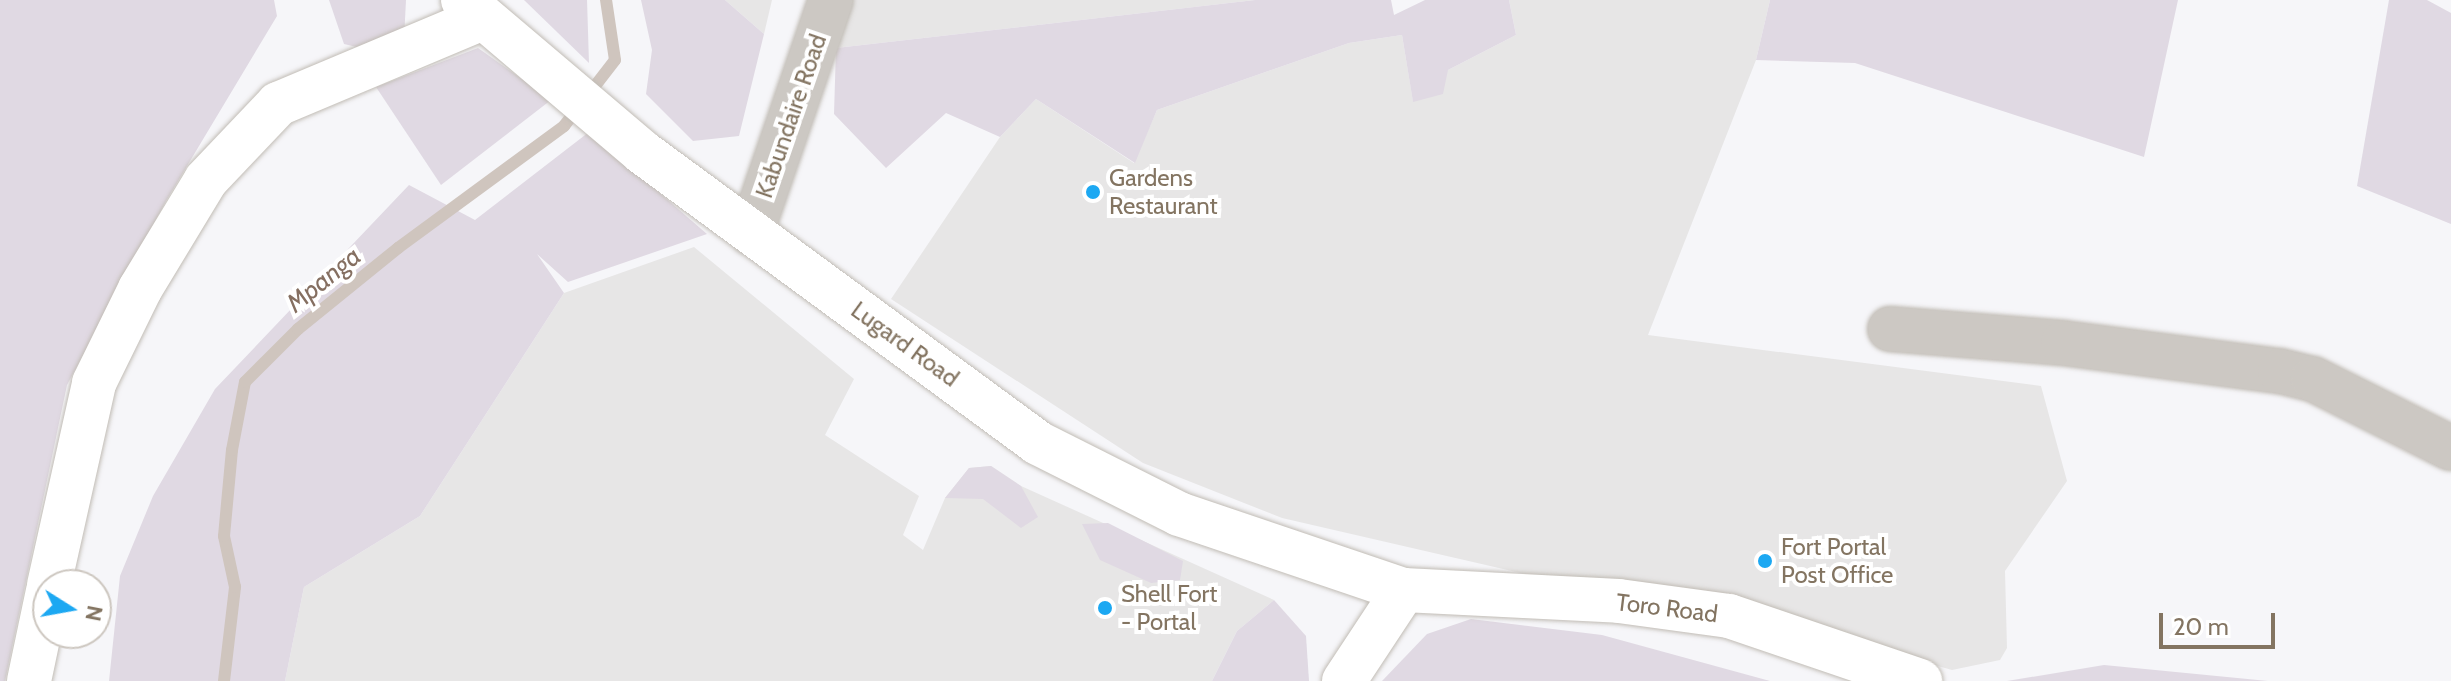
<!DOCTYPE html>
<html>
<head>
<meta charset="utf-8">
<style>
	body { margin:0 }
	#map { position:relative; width:2451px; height:681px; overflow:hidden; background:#f6f6f9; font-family:Cabin,sans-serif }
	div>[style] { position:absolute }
	.built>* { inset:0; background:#e7e6e6 }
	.green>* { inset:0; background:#e0d9e3 }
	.stream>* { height:12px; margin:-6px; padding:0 6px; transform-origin:6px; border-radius:6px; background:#cfc5be }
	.roads { filter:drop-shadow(0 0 2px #c1bcb5) drop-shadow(0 0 2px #c1bcb5) }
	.minor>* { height:44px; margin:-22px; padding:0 22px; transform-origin:22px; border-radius:22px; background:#ccc8c3 }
	.secondary>* { height:44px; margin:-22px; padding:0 22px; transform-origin:22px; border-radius:22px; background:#fff }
	.trunk>* { height:44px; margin:-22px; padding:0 22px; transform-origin:22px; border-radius:22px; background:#fff }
	.dots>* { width:22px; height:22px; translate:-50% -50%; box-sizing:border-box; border:4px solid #fff; border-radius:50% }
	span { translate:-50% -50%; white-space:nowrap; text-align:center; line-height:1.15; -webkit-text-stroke:8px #fff; paint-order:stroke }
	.street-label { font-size:24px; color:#837461 }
	.poi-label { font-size:24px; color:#837461 }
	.left { translate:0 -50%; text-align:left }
	.water-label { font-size:26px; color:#856f61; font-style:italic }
	.north { position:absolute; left:32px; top:569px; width:80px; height:80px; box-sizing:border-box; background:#fff; border:2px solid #cdc7c0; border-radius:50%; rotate:101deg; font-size:22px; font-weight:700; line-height:32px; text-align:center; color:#837461 }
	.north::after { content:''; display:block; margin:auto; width:28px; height:36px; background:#1ca8f2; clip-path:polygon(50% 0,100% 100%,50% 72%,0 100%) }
	.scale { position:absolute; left:2159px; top:613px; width:116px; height:36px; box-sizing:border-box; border:4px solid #837461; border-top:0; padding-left:10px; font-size:24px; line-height:28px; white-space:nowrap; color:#837461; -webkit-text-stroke:6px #fff; paint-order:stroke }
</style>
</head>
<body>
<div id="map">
	<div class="built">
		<i style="clip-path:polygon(725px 0,772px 0,764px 34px)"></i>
		<i style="clip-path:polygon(847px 0,1255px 0,836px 48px)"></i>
		<i style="clip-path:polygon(1509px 0,1770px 0,1756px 60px,1648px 335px,2041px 386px,2067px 481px,2005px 571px,2007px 648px,2000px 660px,1952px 670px,1729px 606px,1534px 576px,1282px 518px,1143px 463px,891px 299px,1000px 137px,1036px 99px,1134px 163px,1157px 110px,1349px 43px,1402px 35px,1413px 101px,1448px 70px,1516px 35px)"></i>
		<i style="clip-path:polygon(694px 247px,854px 379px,825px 435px,919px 496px,903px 535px,923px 550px,945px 498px,969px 468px,991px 466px,1021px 486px,1274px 600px,1237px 631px,1212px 681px,285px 681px,304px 587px,420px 516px,564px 293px)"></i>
	</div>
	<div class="green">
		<i style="clip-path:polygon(0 0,274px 0,277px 16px,166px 201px,67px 385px,5px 681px,0 681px)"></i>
		<i style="clip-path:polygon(329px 0,406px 0,404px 39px,382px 53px,344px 44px)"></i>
		<i style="clip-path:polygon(524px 0,587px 0,589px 63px)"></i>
		<i style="clip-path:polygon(641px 0,725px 0,764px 34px,739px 136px,693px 141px,646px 94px,652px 50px)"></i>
		<i style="clip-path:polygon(1255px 0,1391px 0,1394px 15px,1425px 0,1509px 0,1516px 35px,1448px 70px,1443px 94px,1413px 102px,1402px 35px,1349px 43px,1157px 110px,1135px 163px,1036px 99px,1000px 137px,946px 113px,886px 168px,834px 114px,836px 48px)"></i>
		<i style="clip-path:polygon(1770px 0,2178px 0,2144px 157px,1855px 63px,1756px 60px)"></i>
		<i style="clip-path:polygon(2389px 0,2427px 0,2451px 13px,2451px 224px,2357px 186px)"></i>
		<i style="clip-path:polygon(478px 48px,551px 100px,441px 185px,376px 87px)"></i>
		<i style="clip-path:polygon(589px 132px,707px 234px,568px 282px,537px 254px,564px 293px,420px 516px,304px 587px,285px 681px,109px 681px,120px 576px,153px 496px,215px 389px,409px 185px,475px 220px)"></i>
		<i style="clip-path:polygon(991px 466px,1021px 486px,1038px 517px,1021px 528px,983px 499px,945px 498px,969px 468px)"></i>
		<i style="clip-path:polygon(1108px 523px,1183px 561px,1180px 580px,1151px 583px,1100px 560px,1082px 524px)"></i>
		<i style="clip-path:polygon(1274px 600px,1306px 636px,1309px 681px,1212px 681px,1237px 631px)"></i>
		<i style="clip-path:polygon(1471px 619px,1602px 635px,1770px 681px,1382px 681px,1427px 634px)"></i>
		<i style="clip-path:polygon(2104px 665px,2268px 681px,2007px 681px)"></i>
	</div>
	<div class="stream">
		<i style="left:224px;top:681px;width:95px;rotate:-83.3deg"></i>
		<i style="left:235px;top:587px;width:52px;rotate:-102.2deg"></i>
		<i style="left:224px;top:536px;width:86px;rotate:-84.7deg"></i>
		<i style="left:232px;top:450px;width:69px;rotate:-79.2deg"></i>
		<i style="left:245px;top:382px;width:75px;rotate:-45deg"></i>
		<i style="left:298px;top:329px;width:129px;rotate:-39deg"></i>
		<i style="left:398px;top:248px;width:206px;rotate:-36.3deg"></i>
		<i style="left:564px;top:126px;width:83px;rotate:-52.3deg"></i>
		<i style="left:615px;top:60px;width:61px;rotate:-98.5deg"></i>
	</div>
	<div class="roads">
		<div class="minor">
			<i style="left:751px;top:233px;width:246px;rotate:-71.1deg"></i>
			<i style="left:1890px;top:329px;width:174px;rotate:4.6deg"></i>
			<i style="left:2063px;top:343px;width:219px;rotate:7.4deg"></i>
			<i style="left:2280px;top:371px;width:34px;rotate:14deg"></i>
			<i style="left:2313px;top:379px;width:154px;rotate:26.6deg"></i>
		</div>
		<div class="secondary">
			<i style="left:49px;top:585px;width:207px;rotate:-77.4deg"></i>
			<i style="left:94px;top:383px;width:105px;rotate:-63.9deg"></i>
			<i style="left:140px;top:289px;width:127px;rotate:-58.8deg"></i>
			<i style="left:206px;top:180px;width:105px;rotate:-46.5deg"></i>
			<i style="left:278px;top:104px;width:222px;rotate:-22.8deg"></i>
			<i style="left:1404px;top:590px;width:215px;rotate:2.9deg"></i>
			<i style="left:1619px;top:601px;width:111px;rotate:7.8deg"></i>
			<i style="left:1729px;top:616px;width:202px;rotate:18.8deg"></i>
			<i style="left:29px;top:681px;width:92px;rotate:-78.1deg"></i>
		</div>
		<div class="trunk">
			<i style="left:463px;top:0;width:235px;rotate:40.3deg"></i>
			<i style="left:642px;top:152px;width:491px;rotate:36.3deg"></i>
			<i style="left:1038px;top:443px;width:158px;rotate:26.7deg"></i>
			<i style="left:1179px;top:514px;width:237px;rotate:18.7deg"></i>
			<i style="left:1404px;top:590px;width:109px;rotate:123.4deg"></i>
		</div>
	</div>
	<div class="dots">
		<i style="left:1093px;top:192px;background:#1ca8f2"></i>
		<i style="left:1765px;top:561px;background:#1ca8f2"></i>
		<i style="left:1105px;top:608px;background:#1ca8f2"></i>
	</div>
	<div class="street-label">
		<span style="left:791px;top:116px;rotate:-71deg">Kabundaire Road</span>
		<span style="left:905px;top:344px;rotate:36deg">Lugard Road</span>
		<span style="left:1667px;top:608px;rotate:7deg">Toro Road</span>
	</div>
	<div class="poi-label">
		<span class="left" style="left:1109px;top:192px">Gardens<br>Restaurant</span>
		<span class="left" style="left:1781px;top:561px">Fort Portal<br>Post Office</span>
		<span class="left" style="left:1121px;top:608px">Shell Fort<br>- Portal</span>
	</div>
	<div class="water-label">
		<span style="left:324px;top:280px;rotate:-39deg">Mpanga</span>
	</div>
	<div class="north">N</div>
	<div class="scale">20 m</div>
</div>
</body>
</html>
